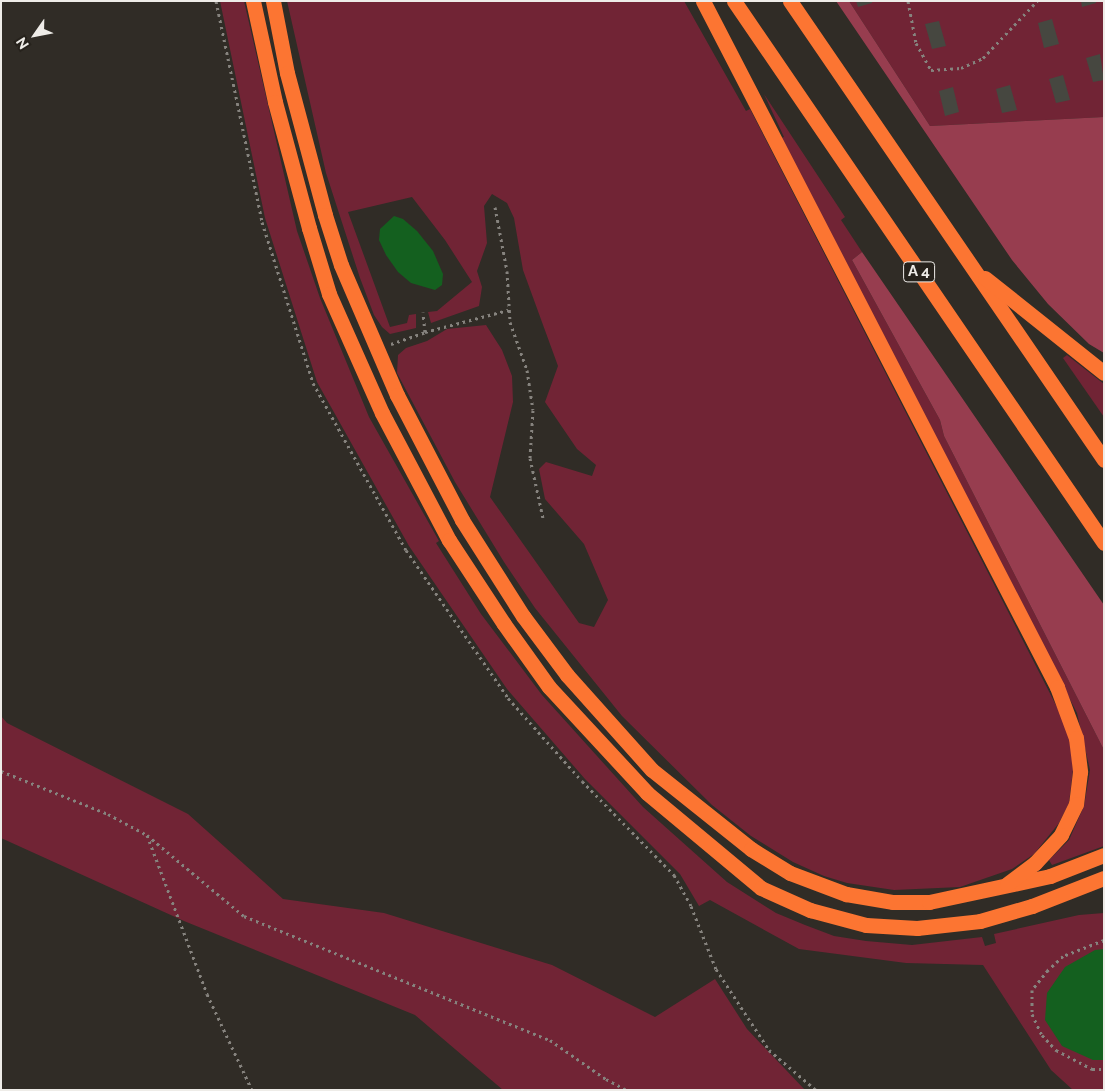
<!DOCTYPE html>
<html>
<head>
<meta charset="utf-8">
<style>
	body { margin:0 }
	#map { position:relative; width:1105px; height:1091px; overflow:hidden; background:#302c26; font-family:Raleway,sans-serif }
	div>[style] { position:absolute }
	.green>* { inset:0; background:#712435 }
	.forest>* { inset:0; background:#973d4f }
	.water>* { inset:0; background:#14601f }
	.building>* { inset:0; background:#464740 }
	.path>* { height:3px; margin-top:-1.5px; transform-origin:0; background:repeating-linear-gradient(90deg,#86837e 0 2.5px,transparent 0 6.5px) }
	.motorway>* { height:15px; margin:-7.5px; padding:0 7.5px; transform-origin:7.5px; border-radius:7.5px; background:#fc7532 }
	span { translate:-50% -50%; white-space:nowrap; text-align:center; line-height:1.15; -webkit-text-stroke:4px #26221c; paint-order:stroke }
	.shield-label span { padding:1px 4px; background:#26221c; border:1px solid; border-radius:4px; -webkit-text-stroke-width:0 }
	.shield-label { font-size:15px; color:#eeece8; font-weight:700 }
	.frame { position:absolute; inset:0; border:2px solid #eeece8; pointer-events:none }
	.north { position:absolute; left:10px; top:10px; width:50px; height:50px; -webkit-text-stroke:4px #26221c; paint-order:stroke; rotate:237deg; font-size:14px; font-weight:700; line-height:20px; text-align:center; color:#eeece8 }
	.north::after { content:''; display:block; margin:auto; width:18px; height:22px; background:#eeece8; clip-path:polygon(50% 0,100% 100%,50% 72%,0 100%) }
</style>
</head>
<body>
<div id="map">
	<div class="green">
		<i style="clip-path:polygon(220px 1px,244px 1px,297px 231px,320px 298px,369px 417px,439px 541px,436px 543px,481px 614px,542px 695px,643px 807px,727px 882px,776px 913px,805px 925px,834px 936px,866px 941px,912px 945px,982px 937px,985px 946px,996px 943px,994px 934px,1079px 915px,1104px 913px,1104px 1090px,1073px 1090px,1051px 1070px,983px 965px,906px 963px,799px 949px,710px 900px,699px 906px,680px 874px,585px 779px,507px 689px,409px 546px,317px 382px,265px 218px)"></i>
		<i style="clip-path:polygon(287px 1px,684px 1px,746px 111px,750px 109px,1059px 711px,1070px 738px,1073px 770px,1069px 803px,1059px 823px,1034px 854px,1012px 869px,960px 887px,894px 890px,847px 883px,824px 876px,793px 862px,751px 836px,712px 805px,622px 716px,535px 608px,504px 562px,455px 482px,397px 373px,398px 355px,406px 348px,427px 341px,447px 329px,486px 325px,502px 350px,512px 376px,513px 402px,490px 497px,579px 623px,594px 627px,608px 600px,584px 544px,545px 499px,539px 469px,546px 462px,592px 476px,596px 465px,577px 449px,545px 402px,558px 366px,523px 270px,514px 218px,507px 203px,492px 194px,484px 206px,487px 243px,477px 271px,482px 287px,479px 306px,431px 323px,428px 312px,437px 311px,472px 282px,445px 240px,412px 197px,348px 212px,390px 327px,407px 323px,409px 315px,416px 314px,416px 328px,390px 334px,382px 327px,374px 315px,360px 278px,326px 173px)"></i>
		<i style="clip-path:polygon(849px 1px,1104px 1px,1104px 117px,930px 126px)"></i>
		<i style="clip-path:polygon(764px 94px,845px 217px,841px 220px,862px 252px,852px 260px,940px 420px,944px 436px,1104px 750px,1104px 846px,1052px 865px,1049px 860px,1069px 840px,1084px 806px,1090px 770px,1077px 713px,781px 138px,784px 137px)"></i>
		<i style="clip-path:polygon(1067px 355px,1104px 384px,1104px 417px,1063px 358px)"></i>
		<i style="clip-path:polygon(1px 716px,7px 723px,188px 814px,283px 899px,384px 913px,552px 965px,655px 1017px,715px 979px,747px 1029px,805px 1090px,503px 1090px,415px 1015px,184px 921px,1px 838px)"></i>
	</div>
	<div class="forest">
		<i style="clip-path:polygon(836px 1px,849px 1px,930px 126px,1104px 117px,1104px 353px,1089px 344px,1048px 304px,1012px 260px)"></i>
		<i style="clip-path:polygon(862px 252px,1104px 605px,1104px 750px,944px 436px,940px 420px,852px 260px)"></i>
	</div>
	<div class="water">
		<i style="clip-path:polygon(394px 216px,403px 219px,417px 231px,433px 251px,443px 274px,442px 285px,435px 290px,411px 283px,398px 272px,386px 255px,379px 240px,380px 229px)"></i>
		<i style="clip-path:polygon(1104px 949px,1104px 1060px,1093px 1060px,1062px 1046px,1045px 1020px,1047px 993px,1065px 967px,1095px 950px)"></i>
	</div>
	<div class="building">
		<i style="clip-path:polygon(856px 1px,872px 1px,872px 3px,858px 7px)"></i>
		<i style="clip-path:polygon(1081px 1px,1096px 1px,1096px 3px,1082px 7px)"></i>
		<i style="clip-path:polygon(1052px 19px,1059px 44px,1044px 48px,1038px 23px)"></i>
		<i style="clip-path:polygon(939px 21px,946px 46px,932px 49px,925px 24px)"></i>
		<i style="clip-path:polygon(1100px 54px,1104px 80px,1093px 82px,1086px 58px)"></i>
		<i style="clip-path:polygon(1063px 75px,1070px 100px,1056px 103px,1049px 79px)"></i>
		<i style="clip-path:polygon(1010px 85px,1017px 110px,1002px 113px,996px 89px)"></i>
		<i style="clip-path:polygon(953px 87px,959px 112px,945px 116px,939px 91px)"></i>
	</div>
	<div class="path">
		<i style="left:216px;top:1px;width:226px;rotate:78.2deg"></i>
		<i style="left:262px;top:222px;width:169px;rotate:72.4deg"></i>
		<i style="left:313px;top:383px;width:191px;rotate:60.9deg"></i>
		<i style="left:406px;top:550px;width:180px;rotate:55.4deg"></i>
		<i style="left:508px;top:698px;width:111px;rotate:48.3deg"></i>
		<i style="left:582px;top:781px;width:132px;rotate:45.6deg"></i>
		<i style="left:674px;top:875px;width:35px;rotate:61deg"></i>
		<i style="left:691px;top:906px;width:68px;rotate:68.4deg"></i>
		<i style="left:716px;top:969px;width:97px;rotate:56.8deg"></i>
		<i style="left:769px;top:1050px;width:62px;rotate:40.4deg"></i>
		<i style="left:908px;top:1px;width:43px;rotate:79.2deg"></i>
		<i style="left:916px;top:43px;width:31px;rotate:61deg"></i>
		<i style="left:931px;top:70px;width:30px;rotate:-4deg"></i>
		<i style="left:961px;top:68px;width:24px;rotate:-24deg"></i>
		<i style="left:983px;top:58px;width:79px;rotate:-46.5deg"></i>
		<i style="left:495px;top:207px;width:65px;rotate:79.4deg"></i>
		<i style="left:507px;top:271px;width:51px;rotate:86.6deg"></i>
		<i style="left:510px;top:322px;width:51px;rotate:70.5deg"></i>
		<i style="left:527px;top:370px;width:40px;rotate:81.5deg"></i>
		<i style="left:533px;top:410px;width:48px;rotate:93.6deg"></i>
		<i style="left:530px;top:458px;width:61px;rotate:77.8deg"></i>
		<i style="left:425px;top:332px;width:86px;rotate:-14.8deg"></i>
		<i style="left:391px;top:344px;width:36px;rotate:-19deg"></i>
		<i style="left:425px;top:332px;width:20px;rotate:-96deg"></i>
		<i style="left:1px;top:771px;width:115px;rotate:21.9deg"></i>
		<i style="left:108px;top:814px;width:44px;rotate:28.3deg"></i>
		<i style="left:147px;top:835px;width:126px;rotate:39.9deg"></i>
		<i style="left:244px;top:916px;width:330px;rotate:22.1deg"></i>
		<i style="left:550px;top:1040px;width:68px;rotate:34.9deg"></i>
		<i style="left:606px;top:1079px;width:24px;rotate:28deg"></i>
		<i style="left:147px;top:835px;width:170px;rotate:69.3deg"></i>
		<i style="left:207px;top:994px;width:106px;rotate:64.9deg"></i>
		<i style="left:1104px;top:940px;width:44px;rotate:158.7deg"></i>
		<i style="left:1063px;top:956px;width:21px;rotate:137deg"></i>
		<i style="left:1048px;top:970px;width:26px;rotate:129deg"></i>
		<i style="left:1032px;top:990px;width:24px;rotate:90deg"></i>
		<i style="left:1032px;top:1014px;width:23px;rotate:65deg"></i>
		<i style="left:1042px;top:1035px;width:21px;rotate:47deg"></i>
		<i style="left:1056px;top:1050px;width:41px;rotate:27.8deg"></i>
		<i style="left:1092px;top:1069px;width:12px"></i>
	</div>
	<div class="motorway">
		<i style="left:253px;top:1px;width:103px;rotate:77.7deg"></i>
		<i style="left:275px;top:102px;width:131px;rotate:74.9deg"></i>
		<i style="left:309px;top:228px;width:69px;rotate:73.1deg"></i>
		<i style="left:329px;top:294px;width:130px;rotate:66deg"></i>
		<i style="left:382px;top:413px;width:144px;rotate:62.2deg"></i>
		<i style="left:449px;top:540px;width:100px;rotate:56.8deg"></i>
		<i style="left:504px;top:624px;width:77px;rotate:54.5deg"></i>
		<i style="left:549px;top:687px;width:144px;rotate:47.2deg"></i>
		<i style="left:647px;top:793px;width:148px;rotate:39.8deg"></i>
		<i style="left:761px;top:888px;width:54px;rotate:24.2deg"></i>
		<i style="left:810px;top:910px;width:58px;rotate:15deg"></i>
		<i style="left:866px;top:925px;width:51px;rotate:3.4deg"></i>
		<i style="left:917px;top:928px;width:63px;rotate:-6.3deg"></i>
		<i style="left:980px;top:921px;width:54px;rotate:-16.1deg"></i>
		<i style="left:1032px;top:906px;width:77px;rotate:-21.3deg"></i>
		<i style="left:273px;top:1px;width:73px;rotate:79deg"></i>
		<i style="left:287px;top:73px;width:147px;rotate:75deg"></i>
		<i style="left:325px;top:215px;width:52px;rotate:72.3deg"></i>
		<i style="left:341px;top:265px;width:142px;rotate:66.7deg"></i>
		<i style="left:397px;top:395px;width:141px;rotate:62.5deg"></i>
		<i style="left:462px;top:520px;width:114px;rotate:57.6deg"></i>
		<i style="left:523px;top:616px;width:74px;rotate:53.3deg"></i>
		<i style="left:567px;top:675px;width:127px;rotate:48.2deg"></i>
		<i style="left:652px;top:770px;width:127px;rotate:38.6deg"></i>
		<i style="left:751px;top:849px;width:46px;rotate:31.6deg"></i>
		<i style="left:790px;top:873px;width:60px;rotate:20.6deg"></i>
		<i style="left:846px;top:894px;width:48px;rotate:9.7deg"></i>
		<i style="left:893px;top:902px;width:36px"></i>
		<i style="left:929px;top:902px;width:124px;rotate:-12.1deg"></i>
		<i style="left:1050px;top:876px;width:58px;rotate:-21.3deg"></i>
		<i style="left:703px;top:1px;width:772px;rotate:62.7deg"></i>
		<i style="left:1057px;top:687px;width:54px;rotate:69.6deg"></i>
		<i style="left:1076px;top:738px;width:34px;rotate:83deg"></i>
		<i style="left:1080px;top:772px;width:32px;rotate:97deg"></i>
		<i style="left:1076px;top:804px;width:34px;rotate:116deg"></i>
		<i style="left:1061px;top:835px;width:38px;rotate:133deg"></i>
		<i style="left:1035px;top:863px;width:35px;rotate:143deg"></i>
		<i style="left:734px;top:1px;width:656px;rotate:55.68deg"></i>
		<i style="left:790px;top:1px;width:556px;rotate:55.62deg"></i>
		<i style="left:985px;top:278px;width:152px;rotate:38.6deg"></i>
	</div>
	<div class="shield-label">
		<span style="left:919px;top:272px">A 4</span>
	</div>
	<div class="frame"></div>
	<div class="north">N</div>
</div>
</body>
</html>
